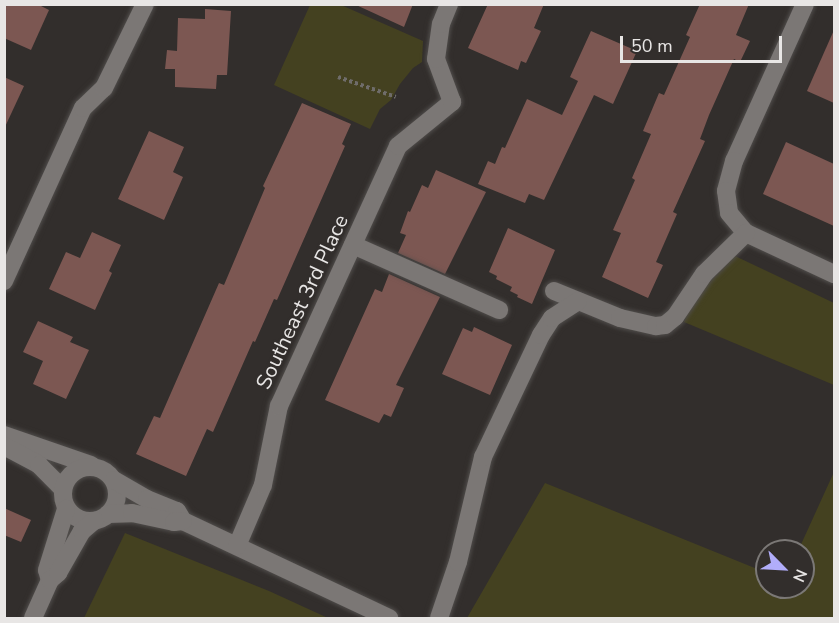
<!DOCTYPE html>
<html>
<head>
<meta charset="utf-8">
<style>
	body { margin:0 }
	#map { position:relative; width:839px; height:623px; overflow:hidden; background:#322e2c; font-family:"Nunito Sans",sans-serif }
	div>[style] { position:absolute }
	.green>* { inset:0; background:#444120 }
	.building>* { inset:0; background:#7c5752 }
	.path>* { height:4px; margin-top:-2px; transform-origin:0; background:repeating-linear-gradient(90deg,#6f6c6a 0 3px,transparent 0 6px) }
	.roads { filter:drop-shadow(0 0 2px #504d4b) drop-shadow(0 0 2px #504d4b) }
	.minor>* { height:18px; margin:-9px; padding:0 9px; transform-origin:9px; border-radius:9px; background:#7b7775 }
	.minor>.ring { margin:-9px; padding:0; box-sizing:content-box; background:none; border:18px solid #7b7775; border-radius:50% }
	span { translate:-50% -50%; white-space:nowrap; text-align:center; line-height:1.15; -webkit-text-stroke:4.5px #322e2c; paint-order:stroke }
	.street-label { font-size:21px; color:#e8e6e5 }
	.frame { position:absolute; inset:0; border:6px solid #e8e6e5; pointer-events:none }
	.north { position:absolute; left:755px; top:539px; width:60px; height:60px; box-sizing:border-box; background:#322e2c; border:2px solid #7b7876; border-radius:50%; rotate:114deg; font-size:16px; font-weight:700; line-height:24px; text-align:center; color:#e8e6e5 }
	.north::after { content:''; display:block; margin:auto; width:21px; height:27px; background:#b1adfa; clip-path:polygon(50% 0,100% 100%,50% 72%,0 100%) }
	.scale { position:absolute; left:620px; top:36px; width:162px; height:27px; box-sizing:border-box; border:3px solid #e8e6e5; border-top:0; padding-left:8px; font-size:18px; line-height:21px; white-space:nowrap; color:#e8e6e5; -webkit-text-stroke:4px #322e2c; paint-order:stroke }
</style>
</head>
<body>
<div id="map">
	<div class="green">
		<i style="clip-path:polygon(310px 5px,341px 5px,423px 41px,422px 62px,413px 68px,400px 84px,391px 100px,380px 109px,370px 129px,274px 85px)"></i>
		<i style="clip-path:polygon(735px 256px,834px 303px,834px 385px,684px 322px,693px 299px)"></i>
		<i style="clip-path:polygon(834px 472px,834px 618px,467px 618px,545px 483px,767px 573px,767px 587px,803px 587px,803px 551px,798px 551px)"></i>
		<i style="clip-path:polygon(125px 533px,269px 591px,328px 618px,84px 618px)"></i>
	</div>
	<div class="building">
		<i style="clip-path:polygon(4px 4px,37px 4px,49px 10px,31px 50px,4px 38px)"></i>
		<i style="clip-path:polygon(354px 4px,413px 4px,404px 27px)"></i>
		<i style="clip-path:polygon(488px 4px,544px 4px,534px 28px,541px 31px,526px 63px,521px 61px,518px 70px,468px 48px)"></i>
		<i style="clip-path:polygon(700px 4px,749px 4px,736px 35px,750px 41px,740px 62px,734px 59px,709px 115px,700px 139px,705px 141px,673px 212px,677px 214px,656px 262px,663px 265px,648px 298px,602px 277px,621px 233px,613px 230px,635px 180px,632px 178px,651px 134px,643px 131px,659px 93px,664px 95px,690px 37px,686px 35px)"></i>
		<i style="clip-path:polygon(205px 9px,231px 11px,227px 75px,217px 75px,216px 89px,175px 87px,175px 69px,165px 69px,167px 50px,177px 51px,178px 18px,205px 19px)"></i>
		<i style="clip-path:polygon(834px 30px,834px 103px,807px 91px)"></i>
		<i style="clip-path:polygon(591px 31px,637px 51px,613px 104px,594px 95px,544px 200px,529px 194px,525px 203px,478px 184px,488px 161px,495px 164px,502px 147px,505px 148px,527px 99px,562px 115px,578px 81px,570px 77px)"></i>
		<i style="clip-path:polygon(4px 77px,24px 86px,4px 129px)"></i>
		<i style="clip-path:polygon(302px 103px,351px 124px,342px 144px,345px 146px,277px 300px,274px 299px,255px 342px,253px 341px,213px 432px,207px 429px,186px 476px,136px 454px,154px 416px,160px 418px,219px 283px,224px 285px,265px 188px,263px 186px)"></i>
		<i style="clip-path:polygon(149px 131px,184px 147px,173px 172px,183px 177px,164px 220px,118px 199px)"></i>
		<i style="clip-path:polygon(786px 142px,834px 164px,834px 226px,763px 194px)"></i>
		<i style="clip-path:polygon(436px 170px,486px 192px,445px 274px,398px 253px,406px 235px,400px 233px,408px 211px,410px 212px,422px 185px,428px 188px)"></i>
		<i style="clip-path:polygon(508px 228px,555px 250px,532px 304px,517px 297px,518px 295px,510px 291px,512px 287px,496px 279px,497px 276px,489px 272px)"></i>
		<i style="clip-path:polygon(92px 232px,121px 245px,109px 271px,112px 273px,95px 310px,49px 289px,66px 252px,80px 258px)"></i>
		<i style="clip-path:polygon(389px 274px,440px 297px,396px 385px,404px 388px,391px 417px,384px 414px,379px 423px,325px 400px,375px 289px,382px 292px)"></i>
		<i style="clip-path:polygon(38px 321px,73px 337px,70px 342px,89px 350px,66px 399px,33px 384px,43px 361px,23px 352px)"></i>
		<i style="clip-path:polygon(474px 327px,512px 345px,490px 395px,442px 374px,463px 328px,472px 332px)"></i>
		<i style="clip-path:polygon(4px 508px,31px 520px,21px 542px,4px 535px)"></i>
	</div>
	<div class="path">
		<i style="left:338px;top:77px;width:61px;rotate:19deg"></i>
	</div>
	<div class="roads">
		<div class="minor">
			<i style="left:805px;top:4px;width:172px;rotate:114.3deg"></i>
			<i style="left:734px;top:161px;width:31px;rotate:105deg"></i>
			<i style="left:726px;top:191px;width:22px;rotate:82deg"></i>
			<i style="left:729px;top:213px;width:26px;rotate:50deg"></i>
			<i style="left:746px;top:233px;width:97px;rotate:25deg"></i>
			<i style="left:353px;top:245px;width:160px;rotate:24deg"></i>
			<i style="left:4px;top:281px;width:190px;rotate:-65.5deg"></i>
			<i style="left:83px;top:108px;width:29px;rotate:-44deg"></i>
			<i style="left:104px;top:88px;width:93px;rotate:-64deg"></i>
			<i style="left:554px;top:291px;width:71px;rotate:22.2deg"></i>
			<i style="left:620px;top:318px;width:37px;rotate:13deg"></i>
			<i style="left:656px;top:326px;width:9px;rotate:-6deg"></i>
			<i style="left:665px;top:325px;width:13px;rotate:-39deg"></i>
			<i style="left:675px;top:317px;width:52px;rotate:-56deg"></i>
			<i style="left:704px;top:274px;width:59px;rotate:-44.3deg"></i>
			<i style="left:4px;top:435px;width:92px;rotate:19deg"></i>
			<i style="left:4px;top:446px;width:40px;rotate:28deg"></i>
			<i style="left:39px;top:465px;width:34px;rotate:45deg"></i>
			<i class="ring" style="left:63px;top:467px;width:36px;height:36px"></i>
			<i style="left:114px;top:480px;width:38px;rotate:30deg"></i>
			<i style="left:147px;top:499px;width:32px;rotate:22deg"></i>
			<i style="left:177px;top:511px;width:12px;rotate:59deg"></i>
			<i style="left:183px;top:521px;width:228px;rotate:25.2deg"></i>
			<i style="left:108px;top:514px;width:24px;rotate:-2deg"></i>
			<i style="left:132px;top:513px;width:43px;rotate:12.1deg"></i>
			<i style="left:174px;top:522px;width:9px;rotate:-6deg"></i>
			<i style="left:237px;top:546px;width:66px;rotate:-66.9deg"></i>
			<i style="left:263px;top:485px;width:81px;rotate:-78.6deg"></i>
			<i style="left:279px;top:406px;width:286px;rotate:-65.4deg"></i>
			<i style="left:398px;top:146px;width:70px;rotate:-39.2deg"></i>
			<i style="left:452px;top:102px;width:46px;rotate:-110.4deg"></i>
			<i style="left:436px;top:59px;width:35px;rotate:-82deg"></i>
			<i style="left:441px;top:24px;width:22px;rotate:-68deg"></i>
			<i style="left:50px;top:580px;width:10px;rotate:-107deg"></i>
			<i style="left:47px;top:570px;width:64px;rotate:-72.7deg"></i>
			<i style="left:33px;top:618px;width:42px;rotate:-65.9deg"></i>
			<i style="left:50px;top:580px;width:11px;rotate:-41deg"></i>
			<i style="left:58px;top:573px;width:48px;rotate:-60.3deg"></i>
			<i style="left:82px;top:531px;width:16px;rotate:-40deg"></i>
			<i style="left:439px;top:618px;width:59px;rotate:-71.3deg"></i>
			<i style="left:458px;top:562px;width:108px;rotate:-76.6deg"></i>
			<i style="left:483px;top:457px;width:135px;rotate:-64.6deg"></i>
			<i style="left:541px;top:335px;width:20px;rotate:-57deg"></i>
			<i style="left:552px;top:318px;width:31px;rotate:-33deg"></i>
		</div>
	</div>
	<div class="street-label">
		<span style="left:302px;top:302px;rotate:-65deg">Southeast 3rd Place</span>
	</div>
	<div class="frame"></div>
	<div class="north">N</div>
	<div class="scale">50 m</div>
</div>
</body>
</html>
